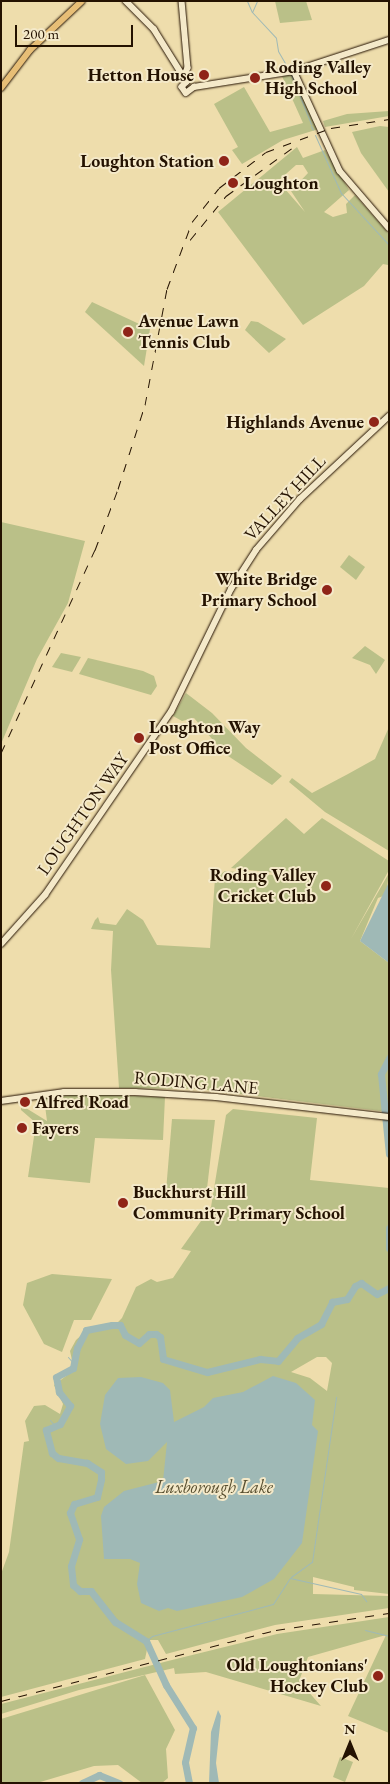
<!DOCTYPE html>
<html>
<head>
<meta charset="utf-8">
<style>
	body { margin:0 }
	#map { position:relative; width:390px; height:1784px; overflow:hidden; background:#eeddac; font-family:"EB Garamond",serif }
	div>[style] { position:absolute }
	.green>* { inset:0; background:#bac088 }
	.water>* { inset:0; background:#9fb9b6 }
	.stream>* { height:1px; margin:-0.5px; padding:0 0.5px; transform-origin:0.5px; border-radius:0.5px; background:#9fb9b6 }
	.river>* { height:7px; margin:-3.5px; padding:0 3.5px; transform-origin:3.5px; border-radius:3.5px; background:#9fb9b6 }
	.roads { filter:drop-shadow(0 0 1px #241201) drop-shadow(0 0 1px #241201) }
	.secondary>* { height:5.5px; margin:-2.75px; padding:0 2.75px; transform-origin:2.75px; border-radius:2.75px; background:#f4e9c9 }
	.primary>* { height:6px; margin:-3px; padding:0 3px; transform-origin:3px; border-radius:3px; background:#e7be76 }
	.rail>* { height:1px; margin-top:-0.5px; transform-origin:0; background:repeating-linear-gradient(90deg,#241201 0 9px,transparent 0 18px) }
	.dots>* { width:14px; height:14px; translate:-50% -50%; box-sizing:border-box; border:2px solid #f4e9c9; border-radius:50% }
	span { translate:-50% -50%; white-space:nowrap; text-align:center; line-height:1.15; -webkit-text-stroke:4px #f4e9c9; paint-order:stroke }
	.poi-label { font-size:18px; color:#241201; font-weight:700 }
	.left { translate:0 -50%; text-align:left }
	.right { translate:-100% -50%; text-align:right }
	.street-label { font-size:18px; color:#241201 }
	.park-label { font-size:18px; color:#584f30; font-style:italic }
	.frame { position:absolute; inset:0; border:2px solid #241201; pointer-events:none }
	.north { position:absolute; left:325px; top:1719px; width:50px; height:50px; -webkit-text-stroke:4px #f4e9c9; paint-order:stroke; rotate:0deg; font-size:14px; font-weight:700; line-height:20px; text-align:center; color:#241201 }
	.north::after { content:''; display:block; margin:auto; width:18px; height:22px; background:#241201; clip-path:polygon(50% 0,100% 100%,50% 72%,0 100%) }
	.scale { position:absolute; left:15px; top:25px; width:118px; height:22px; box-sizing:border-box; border:2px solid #241201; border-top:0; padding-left:6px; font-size:15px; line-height:18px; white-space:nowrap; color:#241201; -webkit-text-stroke:4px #f4e9c9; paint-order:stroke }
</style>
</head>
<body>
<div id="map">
	<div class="green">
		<i style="clip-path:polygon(275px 1px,306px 1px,312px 20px,280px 23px)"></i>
		<i style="clip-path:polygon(294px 71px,322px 128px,283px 140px,242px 164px,232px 150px,238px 147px,214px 104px,244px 87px,270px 132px,303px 123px,281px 74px)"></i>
		<i style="clip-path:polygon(389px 111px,389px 116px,325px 127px,323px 121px,347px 114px)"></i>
		<i style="clip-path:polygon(380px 126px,389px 127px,389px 192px,361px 153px,352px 132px)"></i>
		<i style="clip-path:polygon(evenodd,297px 147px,303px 158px,325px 150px,349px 190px,324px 212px,333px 217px,347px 213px,346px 204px,355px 195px,389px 234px,389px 270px,388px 265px,383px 264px,364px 286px,303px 325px,218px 212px,297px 147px,296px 165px,303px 165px,308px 173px,291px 191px,305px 212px,278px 181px,296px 165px)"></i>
		<i style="clip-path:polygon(92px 302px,150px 329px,144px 366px,85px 312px)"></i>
		<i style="clip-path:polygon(251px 321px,258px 322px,286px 339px,269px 353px,245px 330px)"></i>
		<i style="clip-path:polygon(1px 522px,85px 541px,68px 603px,37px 659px,1px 744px)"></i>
		<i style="clip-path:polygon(349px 555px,365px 567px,356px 580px,340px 567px)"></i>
		<i style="clip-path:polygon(365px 646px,385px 660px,376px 674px,370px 665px,352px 658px)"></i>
		<i style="clip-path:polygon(61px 653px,81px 657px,72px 672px,52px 667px)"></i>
		<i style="clip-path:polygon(88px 658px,143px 671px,154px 676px,157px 686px,151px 695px,79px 674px)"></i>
		<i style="clip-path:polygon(186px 693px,212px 713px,246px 748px,282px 776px,272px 785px,225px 754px,194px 718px,182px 721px,173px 716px)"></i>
		<i style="clip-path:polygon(389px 727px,389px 851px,325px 812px,289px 782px,292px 778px,312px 793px,348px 774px,375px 759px)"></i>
		<i style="clip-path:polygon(286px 818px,304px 834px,322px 818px,389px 861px,389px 870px,351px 939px,389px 873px,386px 895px,378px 898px,360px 941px,389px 963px,389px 1112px,198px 1089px,119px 1088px,111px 970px,113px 931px,91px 929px,95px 920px,98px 917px,100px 923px,116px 925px,127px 909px,143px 920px,157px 945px,210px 948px,215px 878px,225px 871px,285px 876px,287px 874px,231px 868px)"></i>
		<i style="clip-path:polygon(80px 1094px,165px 1097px,163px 1140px,95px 1138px,90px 1183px,28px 1177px,36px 1123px,21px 1110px,21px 1105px,47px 1121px,44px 1098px)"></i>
		<i style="clip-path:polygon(evenodd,233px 1109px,317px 1118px,310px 1180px,389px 1188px,389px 1594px,354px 1590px,354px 1587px,313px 1577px,313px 1594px,389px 1596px,389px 1608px,275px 1625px,166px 1654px,158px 1640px,149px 1640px,145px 1659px,1px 1697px,1px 1574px,9px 1552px,24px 1442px,29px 1441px,25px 1421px,34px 1406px,45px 1405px,60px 1414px,63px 1404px,54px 1385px,70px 1373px,73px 1365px,70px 1351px,76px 1340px,86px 1331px,113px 1327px,122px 1318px,136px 1287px,151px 1279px,157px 1282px,173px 1278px,191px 1251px,181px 1249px,211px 1207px,226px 1115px,233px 1109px,317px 1357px,326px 1357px,332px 1363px,327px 1391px,310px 1378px,291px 1372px,317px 1357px)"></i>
		<i style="clip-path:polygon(172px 1119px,215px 1120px,206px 1197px,166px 1191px)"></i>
		<i style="clip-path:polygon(52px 1274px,112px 1279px,91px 1320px,74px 1320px,62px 1352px,44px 1344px,23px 1305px,27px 1283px)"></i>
		<i style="clip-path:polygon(389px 1617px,389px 1733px,348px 1716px,386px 1635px,308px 1657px,299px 1681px,321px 1706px,206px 1672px,175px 1674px,174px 1668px,79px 1690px,1px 1714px,1px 1704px,168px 1661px,277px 1634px)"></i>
		<i style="clip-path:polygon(145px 1675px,175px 1730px,166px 1749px,168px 1778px,162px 1783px,142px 1783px,118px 1765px,94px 1766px,37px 1783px,1px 1783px,1px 1719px)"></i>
		<i style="clip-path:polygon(340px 1757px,353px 1762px,345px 1782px,333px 1777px)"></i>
	</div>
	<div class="water">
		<i style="clip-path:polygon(389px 882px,389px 963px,360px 941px)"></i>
		<i style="clip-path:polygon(273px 1376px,296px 1383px,315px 1400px,312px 1425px,318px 1431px,302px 1543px,274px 1579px,242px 1597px,177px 1611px,168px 1608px,159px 1611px,141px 1603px,137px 1584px,140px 1563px,130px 1559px,104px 1559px,101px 1516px,104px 1507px,124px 1491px,163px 1481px,167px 1442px,148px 1461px,126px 1464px,106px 1449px,100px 1424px,105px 1395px,118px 1378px,141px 1377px,163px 1383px,170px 1390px,174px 1422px,204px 1407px,213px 1398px,243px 1392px)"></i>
		<i style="clip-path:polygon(218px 1710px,221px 1716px,216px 1763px,219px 1783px,209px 1783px,211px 1732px)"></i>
	</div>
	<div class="stream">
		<i style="left:247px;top:1px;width:12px;rotate:66deg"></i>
		<i style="left:257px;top:1px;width:12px;rotate:114deg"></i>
		<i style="left:252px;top:12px;width:35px;rotate:47deg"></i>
		<i style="left:276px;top:38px;width:13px;rotate:81deg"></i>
		<i style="left:278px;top:51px;width:22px;rotate:60deg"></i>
		<i style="left:291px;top:74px;width:54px;rotate:68.2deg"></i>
		<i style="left:311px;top:126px;width:4px;rotate:63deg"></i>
		<i style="left:315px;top:135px;width:64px;rotate:65.9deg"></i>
		<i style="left:341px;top:193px;width:71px;rotate:47.3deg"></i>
		<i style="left:68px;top:1357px;width:11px;rotate:49deg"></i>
		<i style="left:50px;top:1420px;width:8px;rotate:50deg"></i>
		<i style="left:291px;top:1577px;width:26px;rotate:-36deg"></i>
		<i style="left:312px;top:1562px;width:167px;rotate:-81.7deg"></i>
		<i style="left:365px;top:1630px;width:25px;rotate:14deg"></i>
		<i style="left:146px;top:1641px;width:8px;rotate:-40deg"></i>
		<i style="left:152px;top:1636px;width:125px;rotate:-14.8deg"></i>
		<i style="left:273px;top:1604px;width:31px;rotate:-57deg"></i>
		<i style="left:290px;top:1578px;width:73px;rotate:12.7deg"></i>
		<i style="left:361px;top:1594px;width:9px;rotate:54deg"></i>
	</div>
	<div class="river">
		<i style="left:389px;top:1058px;width:18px;rotate:117deg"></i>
		<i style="left:381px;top:1074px;width:80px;rotate:84.3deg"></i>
		<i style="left:389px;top:1228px;width:20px;rotate:90deg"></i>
		<i style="left:82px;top:1783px;width:19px;rotate:-25deg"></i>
		<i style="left:99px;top:1775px;width:22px;rotate:22deg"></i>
		<i style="left:189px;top:1783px;width:21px;rotate:-101deg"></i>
		<i style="left:185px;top:1762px;width:35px;rotate:-77deg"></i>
		<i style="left:193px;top:1728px;width:51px;rotate:-122.1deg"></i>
		<i style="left:166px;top:1685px;width:48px;rotate:-114.4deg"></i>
		<i style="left:146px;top:1641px;width:36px;rotate:-148deg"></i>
		<i style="left:115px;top:1622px;width:39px;rotate:-128deg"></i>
		<i style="left:91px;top:1591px;width:11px;rotate:180deg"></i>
		<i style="left:80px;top:1591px;width:9px;rotate:-139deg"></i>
		<i style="left:73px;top:1585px;width:19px;rotate:-96deg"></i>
		<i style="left:71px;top:1566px;width:28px;rotate:-73deg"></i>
		<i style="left:79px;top:1539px;width:28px;rotate:-109deg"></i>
		<i style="left:70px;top:1513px;width:10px;rotate:-66deg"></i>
		<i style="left:74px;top:1504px;width:24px;rotate:-17deg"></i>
		<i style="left:97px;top:1497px;width:18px;rotate:-77deg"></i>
		<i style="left:101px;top:1479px;width:7px;rotate:-90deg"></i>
		<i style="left:101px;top:1472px;width:17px;rotate:-147deg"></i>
		<i style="left:87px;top:1463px;width:29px;rotate:-170deg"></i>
		<i style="left:58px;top:1458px;width:8px;rotate:-140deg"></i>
		<i style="left:52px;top:1453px;width:24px;rotate:-105deg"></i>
		<i style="left:46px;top:1430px;width:15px;rotate:-23deg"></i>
		<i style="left:60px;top:1424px;width:21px;rotate:-61deg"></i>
		<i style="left:70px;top:1406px;width:18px;rotate:-128deg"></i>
		<i style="left:59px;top:1392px;width:15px;rotate:-101deg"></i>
		<i style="left:56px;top:1377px;width:19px;rotate:-28deg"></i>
		<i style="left:73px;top:1368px;width:20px;rotate:-79deg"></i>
		<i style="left:77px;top:1348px;width:20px;rotate:-63deg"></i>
		<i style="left:86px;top:1330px;width:26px;rotate:-11deg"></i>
		<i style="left:112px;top:1325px;width:8px"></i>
		<i style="left:120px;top:1325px;width:11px;rotate:63deg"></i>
		<i style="left:125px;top:1335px;width:16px;rotate:30deg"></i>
		<i style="left:139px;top:1343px;width:13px;rotate:-42deg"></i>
		<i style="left:149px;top:1334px;width:7px"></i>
		<i style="left:156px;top:1334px;width:5px;rotate:37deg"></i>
		<i style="left:160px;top:1337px;width:22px;rotate:82deg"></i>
		<i style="left:163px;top:1359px;width:46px;rotate:16.5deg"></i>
		<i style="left:207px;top:1372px;width:55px;rotate:-13.8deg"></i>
		<i style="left:260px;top:1359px;width:18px;rotate:6deg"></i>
		<i style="left:278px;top:1361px;width:30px;rotate:-50deg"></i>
		<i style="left:297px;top:1338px;width:28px;rotate:-30deg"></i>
		<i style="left:321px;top:1324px;width:25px;rotate:-63deg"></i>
		<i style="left:332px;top:1302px;width:15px;rotate:-11deg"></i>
		<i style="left:347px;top:1299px;width:15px;rotate:-58deg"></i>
		<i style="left:355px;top:1286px;width:7px;rotate:-27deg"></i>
		<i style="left:361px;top:1283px;width:19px;rotate:35deg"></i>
		<i style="left:377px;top:1294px;width:13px;rotate:-27deg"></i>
	</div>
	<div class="roads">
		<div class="secondary">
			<i style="left:126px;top:1px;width:40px;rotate:45deg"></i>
			<i style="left:154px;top:29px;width:62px;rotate:58.1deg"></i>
			<i style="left:182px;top:1px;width:67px;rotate:84.9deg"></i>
			<i style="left:188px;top:68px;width:10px;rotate:114deg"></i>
			<i style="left:294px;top:71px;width:110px;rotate:65.3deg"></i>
			<i style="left:340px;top:171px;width:75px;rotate:49.3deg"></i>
			<i style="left:187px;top:82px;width:7px;rotate:135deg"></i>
			<i style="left:182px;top:87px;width:7px;rotate:56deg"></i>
			<i style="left:186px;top:93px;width:10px;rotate:-37deg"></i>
			<i style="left:194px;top:87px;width:101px;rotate:-9.1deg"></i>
			<i style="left:294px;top:71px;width:100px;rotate:-18.1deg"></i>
			<i style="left:1px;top:944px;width:66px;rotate:-48.1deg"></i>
			<i style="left:45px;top:895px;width:222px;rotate:-55.5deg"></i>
			<i style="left:171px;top:712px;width:137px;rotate:-64deg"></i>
			<i style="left:231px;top:589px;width:46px;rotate:-57.3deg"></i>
			<i style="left:256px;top:550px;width:67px;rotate:-49.2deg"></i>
			<i style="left:300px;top:499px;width:122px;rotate:-43deg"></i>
			<i style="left:1px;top:1101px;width:64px;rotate:-8.1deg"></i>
			<i style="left:64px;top:1092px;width:71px"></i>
			<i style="left:135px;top:1092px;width:81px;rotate:3.5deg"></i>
			<i style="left:216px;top:1097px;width:174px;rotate:6.6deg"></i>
		</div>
		<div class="primary">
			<i style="left:1px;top:88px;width:48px;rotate:-52.7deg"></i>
			<i style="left:30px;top:50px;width:71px;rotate:-43.3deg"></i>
		</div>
	</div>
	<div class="rail">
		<i style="left:190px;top:240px;width:57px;rotate:-50.7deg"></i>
		<i style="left:226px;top:196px;width:90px;rotate:-36deg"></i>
		<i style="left:1px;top:753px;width:224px;rotate:-65.2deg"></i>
		<i style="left:95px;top:550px;width:65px;rotate:-69.3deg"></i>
		<i style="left:118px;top:489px;width:88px;rotate:-72.2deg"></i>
		<i style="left:145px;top:405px;width:118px;rotate:-79.3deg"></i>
		<i style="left:167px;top:289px;width:72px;rotate:-69.5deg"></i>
		<i style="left:192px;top:222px;width:43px;rotate:-51.5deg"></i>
		<i style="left:219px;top:188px;width:59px;rotate:-37.5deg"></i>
		<i style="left:266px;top:152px;width:69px;rotate:-20.3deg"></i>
		<i style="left:331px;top:128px;width:59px;rotate:-8.8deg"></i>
		<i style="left:1px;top:1701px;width:284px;rotate:-14.5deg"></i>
		<i style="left:276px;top:1630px;width:114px;rotate:-8.6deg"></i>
	</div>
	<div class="dots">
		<i style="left:204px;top:75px;background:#8f2418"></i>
		<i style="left:255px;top:78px;background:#8f2418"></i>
		<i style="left:224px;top:161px;background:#8f2418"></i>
		<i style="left:233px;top:183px;background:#8f2418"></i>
		<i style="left:128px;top:332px;background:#8f2418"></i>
		<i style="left:374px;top:422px;background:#8f2418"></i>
		<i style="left:327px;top:590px;background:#8f2418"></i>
		<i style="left:139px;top:738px;background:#8f2418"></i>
		<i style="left:326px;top:886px;background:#8f2418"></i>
		<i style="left:25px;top:1102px;background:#8f2418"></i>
		<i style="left:22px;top:1128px;background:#8f2418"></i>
		<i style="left:123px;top:1203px;background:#8f2418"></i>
		<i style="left:378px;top:1676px;background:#8f2418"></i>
	</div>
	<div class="poi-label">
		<span class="left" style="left:265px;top:78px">Roding Valley<br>High School</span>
		<span class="right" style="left:194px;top:75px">Hetton House</span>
		<span class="right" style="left:214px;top:161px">Loughton Station</span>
		<span class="left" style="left:244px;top:183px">Loughton</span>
		<span class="left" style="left:138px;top:332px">Avenue Lawn<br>Tennis Club</span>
		<span class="right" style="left:364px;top:422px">Highlands Avenue</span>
		<span class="right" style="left:317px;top:590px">White Bridge<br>Primary School</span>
		<span class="left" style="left:149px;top:738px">Loughton Way<br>Post Office</span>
		<span class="right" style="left:316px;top:886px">Roding Valley<br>Cricket Club</span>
		<span class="left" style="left:35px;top:1102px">Alfred Road</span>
		<span class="left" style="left:32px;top:1128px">Fayers</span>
		<span class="left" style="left:133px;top:1203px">Buckhurst Hill<br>Community Primary School</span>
		<span class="right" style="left:368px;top:1676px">Old Loughtonians'<br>Hockey Club</span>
	</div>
	<div class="street-label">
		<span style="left:285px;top:498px;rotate:-47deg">VALLEY HILL</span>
		<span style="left:83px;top:814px;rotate:-55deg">LOUGHTON WAY</span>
		<span style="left:196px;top:1083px;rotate:5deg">RODING LANE</span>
	</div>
	<div class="park-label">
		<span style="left:214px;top:1487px">Luxborough Lake</span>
	</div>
	<div class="frame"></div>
	<div class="north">N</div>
	<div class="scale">200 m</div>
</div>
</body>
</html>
